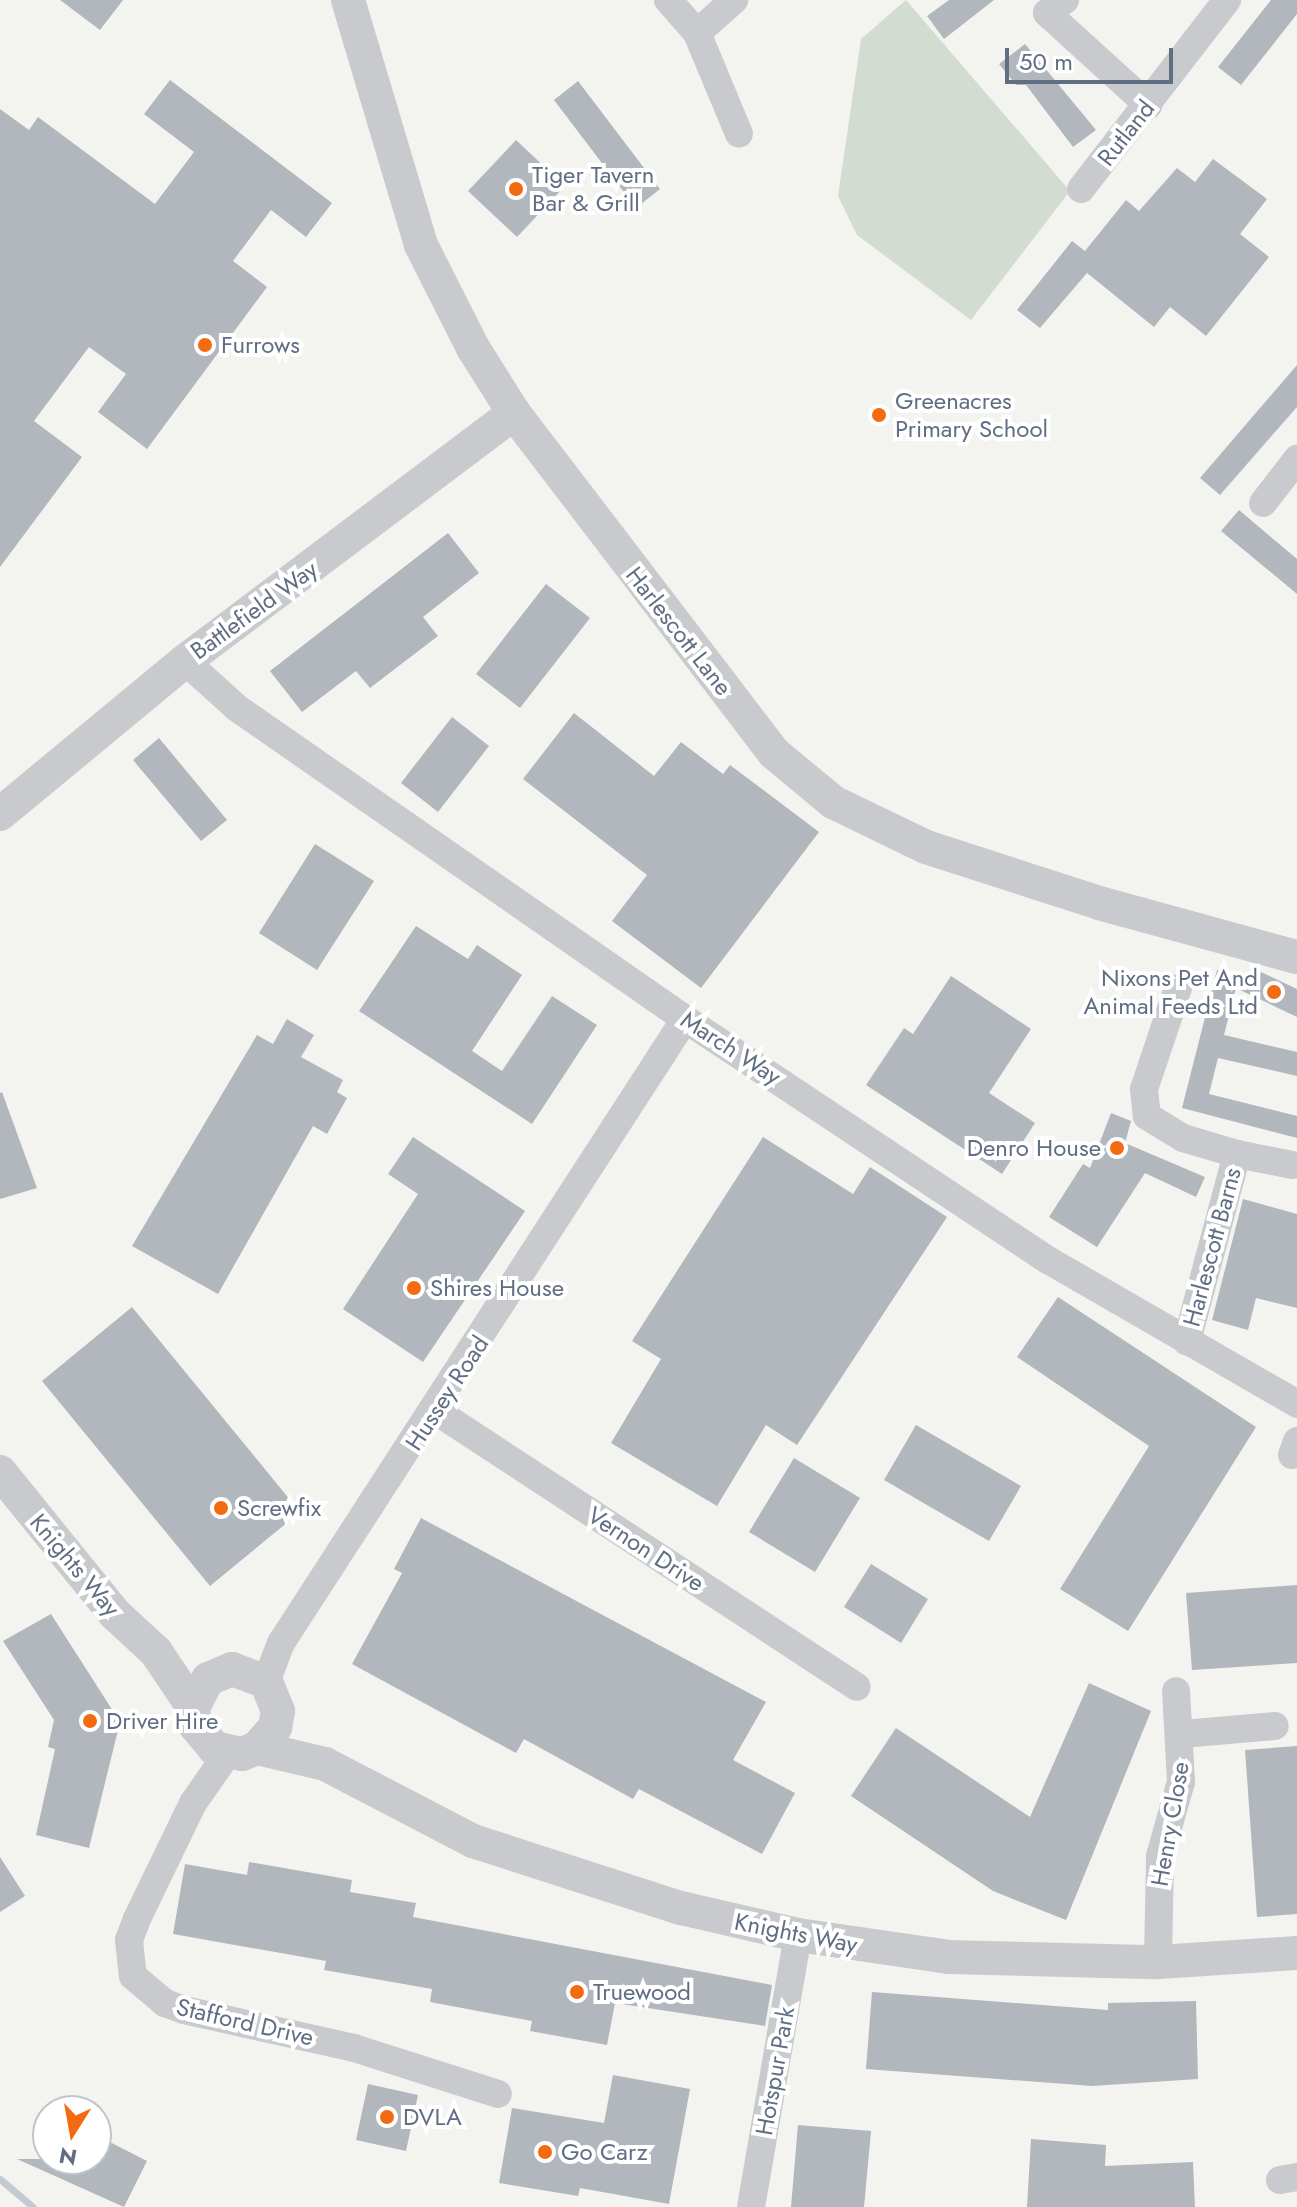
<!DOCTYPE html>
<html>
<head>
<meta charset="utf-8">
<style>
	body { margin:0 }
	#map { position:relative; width:1297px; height:2207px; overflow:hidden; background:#f3f4ef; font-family:Jost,sans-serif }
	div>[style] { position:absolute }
	.green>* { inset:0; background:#d3dcd0 }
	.stream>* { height:7px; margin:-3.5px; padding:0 3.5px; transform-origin:3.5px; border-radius:3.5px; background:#c2cbd1 }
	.building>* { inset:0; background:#b2b7bd }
	.minor>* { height:28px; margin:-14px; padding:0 14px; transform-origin:14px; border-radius:14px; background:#c8cace }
	.tertiary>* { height:34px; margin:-17px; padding:0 17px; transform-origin:17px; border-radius:17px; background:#c8cace }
	.dots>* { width:22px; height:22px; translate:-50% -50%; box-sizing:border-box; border:4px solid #fff; border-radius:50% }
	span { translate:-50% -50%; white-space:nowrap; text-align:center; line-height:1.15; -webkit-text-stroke:8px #fff; paint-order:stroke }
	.street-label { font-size:24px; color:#606e83 }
	.poi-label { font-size:24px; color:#606e83 }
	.left { translate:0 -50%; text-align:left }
	.right { translate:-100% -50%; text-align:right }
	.north { position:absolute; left:32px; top:2095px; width:80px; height:80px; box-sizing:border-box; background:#fff; border:2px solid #bfc5cd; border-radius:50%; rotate:191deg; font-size:22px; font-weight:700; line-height:32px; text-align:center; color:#606e83 }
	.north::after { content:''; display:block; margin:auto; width:28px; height:36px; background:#f36a11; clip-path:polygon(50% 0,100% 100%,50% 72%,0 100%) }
	.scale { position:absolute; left:1005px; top:48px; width:168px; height:36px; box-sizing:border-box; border:4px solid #606e83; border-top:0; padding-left:10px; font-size:24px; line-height:28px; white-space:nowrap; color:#606e83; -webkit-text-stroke:6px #fff; paint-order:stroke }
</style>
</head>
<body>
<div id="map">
	<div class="green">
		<i style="clip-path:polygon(906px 0,1070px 191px,971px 320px,857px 235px,838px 196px,861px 39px)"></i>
	</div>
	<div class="stream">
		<i style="left:0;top:2179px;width:43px;rotate:40.3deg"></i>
	</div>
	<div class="building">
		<i style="clip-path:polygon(60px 0,123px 0,100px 30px)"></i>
		<i style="clip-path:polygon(949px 0,994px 0,944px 39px,927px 16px)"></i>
		<i style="clip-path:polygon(1271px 0,1297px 0,1297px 14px,1241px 85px,1218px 67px)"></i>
		<i style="clip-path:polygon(1025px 44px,1096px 130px,1073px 147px,1026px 85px,1016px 85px,999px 64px)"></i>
		<i style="clip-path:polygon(170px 80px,332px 203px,306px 237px,271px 210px,233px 261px,267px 287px,147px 449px,98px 412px,126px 374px,89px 347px,34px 421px,82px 457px,0 567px,0 109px,29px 130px,38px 117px,155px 204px,194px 152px,144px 114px)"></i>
		<i style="clip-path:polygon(578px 81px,660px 189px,636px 208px,554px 100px)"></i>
		<i style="clip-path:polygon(516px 140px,565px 186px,517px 237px,468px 191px)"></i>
		<i style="clip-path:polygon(1213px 159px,1267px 199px,1240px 234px,1269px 257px,1206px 336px,1170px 307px,1154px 327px,1087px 273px,1040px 328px,1017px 310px,1072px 241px,1085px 251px,1126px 200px,1139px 211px,1177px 168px,1195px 182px)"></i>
		<i style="clip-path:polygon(1297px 365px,1297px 407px,1220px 495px,1200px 478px)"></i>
		<i style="clip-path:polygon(1239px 510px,1297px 559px,1297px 594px,1221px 531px)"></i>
		<i style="clip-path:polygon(448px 533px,479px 573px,423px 617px,438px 636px,370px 688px,356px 671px,302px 712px,270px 671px)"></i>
		<i style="clip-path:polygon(546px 584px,590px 618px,520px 708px,476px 674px)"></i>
		<i style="clip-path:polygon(574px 713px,654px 776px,681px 742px,723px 774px,730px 765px,819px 832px,701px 988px,612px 921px,647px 875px,523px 779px)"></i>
		<i style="clip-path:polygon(452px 717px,489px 746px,438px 812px,401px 783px)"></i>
		<i style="clip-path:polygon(159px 738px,227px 820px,201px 841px,133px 760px)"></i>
		<i style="clip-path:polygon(315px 844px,374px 881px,317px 970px,259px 933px)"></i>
		<i style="clip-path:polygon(416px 926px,468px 959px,477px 945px,522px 975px,472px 1051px,502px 1071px,552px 996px,597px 1025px,532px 1124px,359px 1011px)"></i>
		<i style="clip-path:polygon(1217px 970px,1257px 980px,1261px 972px,1297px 989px,1297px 1017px,1236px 988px,1224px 1035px,1297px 1052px,1297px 1076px,1218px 1058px,1209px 1094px,1297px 1116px,1297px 1138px,1182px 1108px)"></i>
		<i style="clip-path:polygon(951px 976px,1031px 1029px,989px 1093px,1035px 1123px,1002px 1174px,866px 1085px,904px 1028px,913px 1034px)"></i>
		<i style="clip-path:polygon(287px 1019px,314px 1035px,301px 1057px,343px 1080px,337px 1092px,347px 1098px,327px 1134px,313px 1126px,218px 1294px,132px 1246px,257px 1035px,273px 1044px)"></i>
		<i style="clip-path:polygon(2px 1092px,37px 1188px,0 1199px,0 1093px)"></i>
		<i style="clip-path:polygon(1111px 1113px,1131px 1121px,1125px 1143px,1205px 1177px,1196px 1197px,1145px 1173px,1097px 1247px,1049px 1217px,1083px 1164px,1090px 1168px)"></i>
		<i style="clip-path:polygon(413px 1137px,525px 1211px,423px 1362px,343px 1309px,418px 1194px,388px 1174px)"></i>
		<i style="clip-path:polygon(763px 1137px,853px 1194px,870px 1167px,947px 1217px,797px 1445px,766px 1425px,717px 1506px,611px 1443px,661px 1359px,632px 1341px)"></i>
		<i style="clip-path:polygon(1243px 1199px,1297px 1214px,1297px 1308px,1256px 1298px,1248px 1330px,1212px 1320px)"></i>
		<i style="clip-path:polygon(1058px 1297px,1256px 1427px,1128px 1631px,1060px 1589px,1149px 1446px,1017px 1357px)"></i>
		<i style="clip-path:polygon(132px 1307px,300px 1512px,210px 1586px,42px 1381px)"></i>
		<i style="clip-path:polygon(916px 1425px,1021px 1486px,989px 1541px,884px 1480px)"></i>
		<i style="clip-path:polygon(794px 1458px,860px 1498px,815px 1572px,749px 1532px)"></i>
		<i style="clip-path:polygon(421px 1518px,766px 1702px,733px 1760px,795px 1793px,762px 1854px,639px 1789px,633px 1799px,524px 1739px,516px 1753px,352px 1664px,402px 1573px,394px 1569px)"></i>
		<i style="clip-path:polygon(871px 1564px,928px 1599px,901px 1643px,844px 1607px)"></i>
		<i style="clip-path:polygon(1297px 1585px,1297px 1663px,1192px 1670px,1186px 1593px)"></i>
		<i style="clip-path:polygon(51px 1614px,120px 1722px,89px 1848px,36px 1835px,55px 1749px,48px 1747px,54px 1720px,3px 1641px)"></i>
		<i style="clip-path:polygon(1089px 1683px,1151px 1711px,1066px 1920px,993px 1891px,851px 1796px,896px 1728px,1030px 1817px)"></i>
		<i style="clip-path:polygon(1297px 1746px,1297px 1914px,1257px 1917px,1245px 1750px)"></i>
		<i style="clip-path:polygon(0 1857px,25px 1896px,0 1912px)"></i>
		<i style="clip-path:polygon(249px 1862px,352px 1880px,350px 1892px,416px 1903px,413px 1917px,772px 1985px,765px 2026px,615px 2003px,607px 2045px,530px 2031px,532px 2021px,430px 2002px,432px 1989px,324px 1970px,326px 1961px,173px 1934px,185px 1864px,247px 1875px)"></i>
		<i style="clip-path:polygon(872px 1992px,1108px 2010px,1108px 2003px,1196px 2001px,1198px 2079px,1092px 2086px,866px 2069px)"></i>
		<i style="clip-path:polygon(613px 2075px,690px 2089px,669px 2204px,580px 2188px,578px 2196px,499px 2183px,512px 2108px,604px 2123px)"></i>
		<i style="clip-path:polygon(368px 2084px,418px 2095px,406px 2151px,356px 2140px)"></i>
		<i style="clip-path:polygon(798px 2125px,871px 2131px,864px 2207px,791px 2207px)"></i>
		<i style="clip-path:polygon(96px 2135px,147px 2161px,124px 2207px,17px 2159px,96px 2159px)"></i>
		<i style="clip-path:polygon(1031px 2139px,1106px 2145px,1105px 2166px,1193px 2162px,1195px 2207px,1027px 2207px)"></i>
	</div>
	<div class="minor">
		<i style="left:668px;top:0;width:44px;rotate:48.7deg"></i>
		<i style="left:697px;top:33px;width:109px;rotate:67.4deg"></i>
		<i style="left:1065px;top:0;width:22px;rotate:144deg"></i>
		<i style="left:1047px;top:13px;width:137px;rotate:42.3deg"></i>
		<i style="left:697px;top:33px;width:50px;rotate:-41.7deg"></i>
		<i style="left:1081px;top:189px;width:239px;rotate:-52.3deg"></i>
		<i style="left:1263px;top:503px;width:56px;rotate:-52.3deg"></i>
		<i style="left:185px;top:661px;width:70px;rotate:42.1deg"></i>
		<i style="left:237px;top:708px;width:545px;rotate:34.77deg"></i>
		<i style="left:685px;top:1019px;width:436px;rotate:33.6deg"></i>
		<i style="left:1048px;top:1260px;width:288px;rotate:30deg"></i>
		<i style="left:1178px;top:988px;width:107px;rotate:108.6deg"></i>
		<i style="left:1144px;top:1089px;width:27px;rotate:84deg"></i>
		<i style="left:1147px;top:1116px;width:42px;rotate:31.4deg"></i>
		<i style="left:1183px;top:1138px;width:56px;rotate:16.5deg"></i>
		<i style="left:1237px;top:1154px;width:194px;rotate:105deg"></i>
		<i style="left:1237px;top:1154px;width:56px;rotate:11.3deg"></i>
		<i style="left:436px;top:1411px;width:503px;rotate:33.25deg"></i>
		<i style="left:1292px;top:1455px;width:15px;rotate:-70deg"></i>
		<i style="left:266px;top:1682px;width:42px;rotate:-69deg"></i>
		<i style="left:281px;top:1643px;width:743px;rotate:-57.08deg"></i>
		<i style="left:1182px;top:1734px;width:93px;rotate:-4.9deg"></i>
		<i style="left:228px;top:1753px;width:61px;rotate:125deg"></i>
		<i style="left:193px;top:1803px;width:129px;rotate:115.8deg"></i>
		<i style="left:137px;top:1919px;width:22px;rotate:111deg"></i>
		<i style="left:129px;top:1940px;width:36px;rotate:84deg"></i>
		<i style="left:133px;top:1976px;width:42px;rotate:40.2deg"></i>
		<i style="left:165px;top:2003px;width:20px;rotate:20deg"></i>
		<i style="left:184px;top:2010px;width:174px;rotate:12.6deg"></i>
		<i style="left:354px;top:2048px;width:151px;rotate:17.7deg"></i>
		<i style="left:1158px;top:1962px;width:106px;rotate:-88.9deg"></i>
		<i style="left:1160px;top:1856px;width:77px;rotate:-74.2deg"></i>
		<i style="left:1181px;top:1782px;width:91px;rotate:-93.1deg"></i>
		<i style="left:1280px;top:2180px;width:17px;rotate:-10deg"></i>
		<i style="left:751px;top:2207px;width:276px;rotate:-80.2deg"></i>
	</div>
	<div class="tertiary">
		<i style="left:348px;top:0;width:256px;rotate:73.4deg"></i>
		<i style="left:421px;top:245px;width:115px;rotate:63.2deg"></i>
		<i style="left:473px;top:348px;width:77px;rotate:57.8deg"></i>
		<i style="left:514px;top:413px;width:428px;rotate:52.6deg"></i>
		<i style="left:774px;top:753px;width:77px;rotate:39.7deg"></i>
		<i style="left:833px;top:802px;width:103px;rotate:25.8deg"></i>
		<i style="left:926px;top:847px;width:182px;rotate:17.9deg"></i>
		<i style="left:1099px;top:903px;width:205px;rotate:15.3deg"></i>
		<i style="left:0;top:814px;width:240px;rotate:-39.6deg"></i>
		<i style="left:185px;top:661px;width:412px;rotate:-37deg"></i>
		<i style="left:0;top:1472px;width:183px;rotate:51deg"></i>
		<i style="left:115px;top:1614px;width:56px;rotate:42.8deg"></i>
		<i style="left:156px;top:1652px;width:66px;rotate:56.1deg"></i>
		<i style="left:257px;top:1748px;width:28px;rotate:-49deg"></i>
		<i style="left:275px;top:1727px;width:16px;rotate:-79deg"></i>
		<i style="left:278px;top:1711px;width:31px;rotate:-112deg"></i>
		<i style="left:266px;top:1682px;width:36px;rotate:-159deg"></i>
		<i style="left:232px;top:1669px;width:26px;rotate:157deg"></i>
		<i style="left:208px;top:1679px;width:32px;rotate:118deg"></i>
		<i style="left:193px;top:1707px;width:18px;rotate:84deg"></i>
		<i style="left:195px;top:1725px;width:30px;rotate:50deg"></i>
		<i style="left:214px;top:1748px;width:29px;rotate:12deg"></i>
		<i style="left:242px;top:1754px;width:16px;rotate:-22deg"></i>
		<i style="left:257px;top:1748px;width:70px;rotate:13.2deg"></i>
		<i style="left:325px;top:1764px;width:167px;rotate:27.5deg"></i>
		<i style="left:473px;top:1841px;width:219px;rotate:17.9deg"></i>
		<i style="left:681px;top:1908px;width:120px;rotate:13deg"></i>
		<i style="left:798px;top:1935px;width:152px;rotate:8.3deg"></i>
		<i style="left:948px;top:1957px;width:210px;rotate:1.4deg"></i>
		<i style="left:1158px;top:1962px;width:139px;rotate:-3.7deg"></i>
	</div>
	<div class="dots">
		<i style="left:516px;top:189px;background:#f36a11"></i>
		<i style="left:205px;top:345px;background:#f36a11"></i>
		<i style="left:879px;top:415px;background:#f36a11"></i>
		<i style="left:1274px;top:992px;background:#f36a11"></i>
		<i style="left:1117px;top:1148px;background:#f36a11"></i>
		<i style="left:414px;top:1288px;background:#f36a11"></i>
		<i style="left:221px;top:1508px;background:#f36a11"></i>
		<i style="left:90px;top:1721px;background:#f36a11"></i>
		<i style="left:577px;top:1992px;background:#f36a11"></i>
		<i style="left:387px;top:2117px;background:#f36a11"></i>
		<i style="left:545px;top:2152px;background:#f36a11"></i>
	</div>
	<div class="street-label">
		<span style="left:1126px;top:133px;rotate:-52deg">Rutland</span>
		<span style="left:254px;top:610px;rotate:-36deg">Battlefield Way</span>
		<span style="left:679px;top:631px;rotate:52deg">Harlescott Lane</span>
		<span style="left:731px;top:1048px;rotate:33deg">March Way</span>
		<span style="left:1212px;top:1247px;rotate:-75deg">Harlescott Barns</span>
		<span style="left:447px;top:1393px;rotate:-57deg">Hussey Road</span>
		<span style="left:646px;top:1549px;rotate:33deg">Vernon Drive</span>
		<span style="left:75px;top:1565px;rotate:50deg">Knights Way</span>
		<span style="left:1170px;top:1824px;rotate:-80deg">Henry Close</span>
		<span style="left:796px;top:1933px;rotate:11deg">Knights Way</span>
		<span style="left:245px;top:2022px;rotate:13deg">Stafford Drive</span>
		<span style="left:775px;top:2071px;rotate:-80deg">Hotspur Park</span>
	</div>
	<div class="poi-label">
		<span class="left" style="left:532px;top:189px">Tiger Tavern<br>Bar &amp; Grill</span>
		<span class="left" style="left:221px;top:345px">Furrows</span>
		<span class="left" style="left:895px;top:415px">Greenacres<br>Primary School</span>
		<span class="right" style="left:1258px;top:992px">Nixons Pet And<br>Animal Feeds Ltd</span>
		<span class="right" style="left:1101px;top:1148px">Denro House</span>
		<span class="left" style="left:430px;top:1288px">Shires House</span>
		<span class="left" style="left:237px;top:1508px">Screwfix</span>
		<span class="left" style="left:106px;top:1721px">Driver Hire</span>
		<span class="left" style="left:593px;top:1992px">Truewood</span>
		<span class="left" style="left:403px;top:2117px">DVLA</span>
		<span class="left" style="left:561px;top:2152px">Go Carz</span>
	</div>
	<div class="north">N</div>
	<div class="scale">50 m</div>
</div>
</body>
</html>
